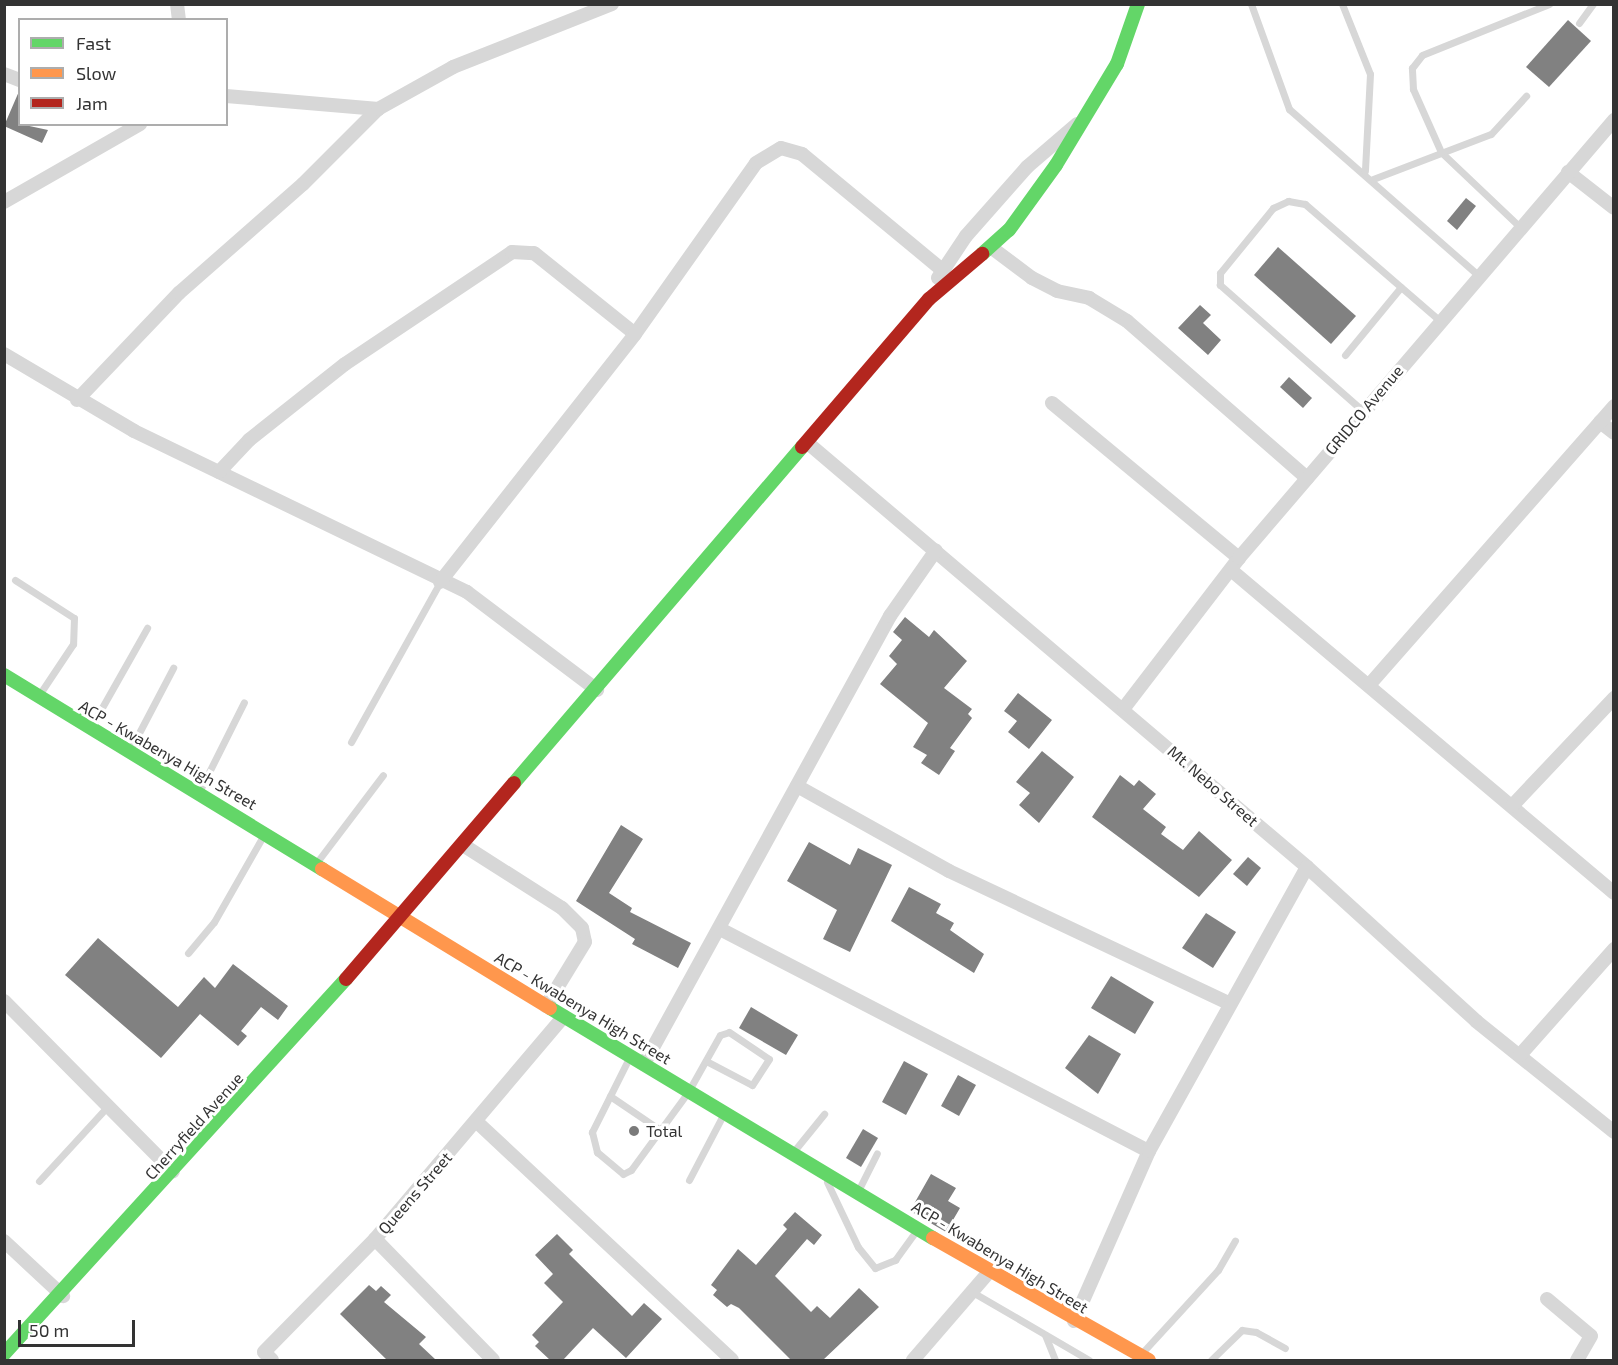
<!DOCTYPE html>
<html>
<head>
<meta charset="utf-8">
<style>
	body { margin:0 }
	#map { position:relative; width:1618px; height:1365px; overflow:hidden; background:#fff; font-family:"Exo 2",sans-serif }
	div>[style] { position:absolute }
	.building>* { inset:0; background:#818181 }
	.lane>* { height:7px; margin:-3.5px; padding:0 3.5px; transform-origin:3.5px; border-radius:3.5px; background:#d7d7d7 }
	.street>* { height:14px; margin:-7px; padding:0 7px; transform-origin:7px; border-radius:7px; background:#d7d7d7 }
	.fast>* { height:14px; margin:-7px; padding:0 7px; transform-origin:7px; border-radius:7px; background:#63d668 }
	.slow>* { height:14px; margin:-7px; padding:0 7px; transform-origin:7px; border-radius:7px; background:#ff974d }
	.jam>* { height:14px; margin:-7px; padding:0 7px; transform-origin:7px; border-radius:7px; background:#b3261e }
	.dots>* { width:16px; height:16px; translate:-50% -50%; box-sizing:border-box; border:3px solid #fff; border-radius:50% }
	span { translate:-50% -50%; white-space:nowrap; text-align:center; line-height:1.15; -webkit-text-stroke:6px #fff; paint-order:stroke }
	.street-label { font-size:16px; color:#333 }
	.poi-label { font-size:16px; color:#333 }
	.left { translate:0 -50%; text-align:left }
	.frame { position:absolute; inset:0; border:6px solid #333; pointer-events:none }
	.legend { position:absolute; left:18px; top:18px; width:210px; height:108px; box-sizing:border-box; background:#fff; border:2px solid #adadad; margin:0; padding:8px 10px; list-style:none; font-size:18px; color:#333 }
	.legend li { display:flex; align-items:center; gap:12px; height:30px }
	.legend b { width:30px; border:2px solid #adadad }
	.scale { position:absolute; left:18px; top:1320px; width:117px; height:27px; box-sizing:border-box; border:3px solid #333; border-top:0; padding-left:8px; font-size:18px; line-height:21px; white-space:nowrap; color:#333; -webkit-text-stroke:4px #fff; paint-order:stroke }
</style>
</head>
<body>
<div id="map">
	<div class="building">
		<i style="clip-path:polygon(1568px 20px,1591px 41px,1549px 87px,1526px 67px)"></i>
		<i style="clip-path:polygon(20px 89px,20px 124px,48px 130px,42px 143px,4px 126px)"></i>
		<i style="clip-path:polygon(1466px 198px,1476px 206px,1457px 230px,1447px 221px)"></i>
		<i style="clip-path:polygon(1278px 247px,1356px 316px,1331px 344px,1254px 275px)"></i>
		<i style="clip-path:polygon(1200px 305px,1211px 315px,1203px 323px,1221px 340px,1208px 355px,1178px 328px)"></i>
		<i style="clip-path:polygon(1289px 377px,1312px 398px,1303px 408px,1280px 387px)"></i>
		<i style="clip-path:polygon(905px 617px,929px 637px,934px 630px,967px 661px,944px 688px,972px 709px,968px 714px,972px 718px,950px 748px,955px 751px,939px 775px,921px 763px,927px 755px,913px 747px,928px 723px,880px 684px,897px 664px,889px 656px,902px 640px,893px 632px)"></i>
		<i style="clip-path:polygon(1018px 693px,1052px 720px,1029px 749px,1008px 732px,1017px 721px,1004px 711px)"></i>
		<i style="clip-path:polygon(1042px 751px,1074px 777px,1039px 823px,1019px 805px,1030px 793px,1016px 782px)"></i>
		<i style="clip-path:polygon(1120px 775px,1134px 786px,1139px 780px,1156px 794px,1143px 809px,1166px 827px,1161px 834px,1183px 850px,1199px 831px,1232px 860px,1199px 897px,1092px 817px)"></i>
		<i style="clip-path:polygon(621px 825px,643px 839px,609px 893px,632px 908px,630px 912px,691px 943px,678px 968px,632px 944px,635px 939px,576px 901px)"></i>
		<i style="clip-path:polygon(809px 842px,850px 865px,858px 848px,892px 865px,850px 952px,823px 939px,837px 910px,787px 881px)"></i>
		<i style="clip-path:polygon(1248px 857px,1261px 868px,1247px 886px,1233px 874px)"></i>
		<i style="clip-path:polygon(909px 887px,941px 904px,936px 913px,954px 923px,950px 930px,984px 954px,974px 973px,891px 921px)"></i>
		<i style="clip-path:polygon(1206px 913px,1236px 932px,1213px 968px,1182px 948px)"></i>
		<i style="clip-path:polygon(98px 938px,178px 1007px,204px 977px,215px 988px,233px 964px,288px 1006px,278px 1020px,261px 1007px,241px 1031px,247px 1036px,238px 1046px,200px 1014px,161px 1058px,65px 975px)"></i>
		<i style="clip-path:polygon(1111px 976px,1154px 1002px,1135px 1034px,1091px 1008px)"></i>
		<i style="clip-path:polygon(751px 1007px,798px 1035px,786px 1055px,739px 1028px)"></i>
		<i style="clip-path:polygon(1089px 1035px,1121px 1054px,1098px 1094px,1065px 1068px)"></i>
		<i style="clip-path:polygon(904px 1061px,928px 1074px,906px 1115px,882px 1102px)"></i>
		<i style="clip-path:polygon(958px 1075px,976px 1085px,959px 1116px,941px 1106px)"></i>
		<i style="clip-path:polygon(863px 1129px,878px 1138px,861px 1167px,846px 1158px)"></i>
		<i style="clip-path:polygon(931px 1174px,956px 1188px,948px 1201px,960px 1208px,946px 1232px,910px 1211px)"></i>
		<i style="clip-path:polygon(795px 1212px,822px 1235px,814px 1245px,807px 1239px,775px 1276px,811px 1312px,817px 1306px,830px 1318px,859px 1288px,879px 1307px,823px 1360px,791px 1360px,739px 1308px,731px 1304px,727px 1307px,713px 1295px,717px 1290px,711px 1285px,738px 1249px,756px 1265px,787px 1229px,783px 1225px)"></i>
		<i style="clip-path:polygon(557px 1234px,573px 1250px,569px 1254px,632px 1316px,644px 1303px,662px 1319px,626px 1358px,593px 1328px,563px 1360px,550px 1360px,535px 1346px,539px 1342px,532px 1335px,563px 1302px,544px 1283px,553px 1274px,535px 1255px)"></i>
		<i style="clip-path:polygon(369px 1285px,376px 1291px,381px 1286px,391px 1295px,384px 1302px,426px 1337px,419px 1344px,436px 1360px,387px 1360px,340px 1314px)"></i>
	</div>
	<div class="lane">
		<i style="left:1251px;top:4px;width:112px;rotate:70.1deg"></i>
		<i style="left:1289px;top:109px;width:250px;rotate:41.3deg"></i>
		<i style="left:1342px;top:4px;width:75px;rotate:68.2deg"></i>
		<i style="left:1370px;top:74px;width:97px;rotate:93deg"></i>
		<i style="left:1579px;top:23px;width:24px;rotate:-54deg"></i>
		<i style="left:1373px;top:179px;width:126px;rotate:-20.9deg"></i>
		<i style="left:1491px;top:134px;width:52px;rotate:-47.4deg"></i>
		<i style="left:1521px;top:228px;width:110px;rotate:-136.5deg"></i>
		<i style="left:1441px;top:152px;width:69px;rotate:-114deg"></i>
		<i style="left:1413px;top:89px;width:21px;rotate:-93deg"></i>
		<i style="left:1412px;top:68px;width:16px;rotate:-52deg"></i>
		<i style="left:1422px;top:55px;width:137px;rotate:-21.9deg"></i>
		<i style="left:1345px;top:355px;width:88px;rotate:-50.5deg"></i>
		<i style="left:1363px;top:411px;width:191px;rotate:-138.6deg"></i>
		<i style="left:1220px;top:285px;width:12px;rotate:-90deg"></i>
		<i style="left:1220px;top:273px;width:84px;rotate:-50.8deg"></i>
		<i style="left:1273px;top:208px;width:17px;rotate:-25deg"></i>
		<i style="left:1288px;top:201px;width:17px;rotate:10deg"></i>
		<i style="left:1305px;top:204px;width:179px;rotate:40.9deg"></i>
		<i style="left:15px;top:580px;width:70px;rotate:32.8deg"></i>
		<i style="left:74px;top:618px;width:26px;rotate:92deg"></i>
		<i style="left:73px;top:644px;width:61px;rotate:123.7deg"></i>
		<i style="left:91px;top:727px;width:114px;rotate:-60.5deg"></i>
		<i style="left:351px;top:742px;width:183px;rotate:-60.9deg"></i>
		<i style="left:130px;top:750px;width:93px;rotate:-62.3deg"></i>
		<i style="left:200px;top:790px;width:98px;rotate:-63.4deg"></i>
		<i style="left:317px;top:862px;width:109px;rotate:-52.8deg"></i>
		<i style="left:188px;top:953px;width:40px;rotate:-50deg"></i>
		<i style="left:214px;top:922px;width:99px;rotate:-60.3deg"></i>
		<i style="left:629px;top:1058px;width:83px;rotate:116.6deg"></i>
		<i style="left:592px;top:1132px;width:21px;rotate:76deg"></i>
		<i style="left:597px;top:1152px;width:34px;rotate:40deg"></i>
		<i style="left:623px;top:1174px;width:9px;rotate:-27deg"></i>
		<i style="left:631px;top:1170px;width:97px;rotate:-53.8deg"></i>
		<i style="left:688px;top:1092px;width:65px;rotate:-60.7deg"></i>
		<i style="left:720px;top:1035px;width:9px;rotate:-18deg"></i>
		<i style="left:729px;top:1032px;width:48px;rotate:34deg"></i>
		<i style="left:769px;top:1059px;width:31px;rotate:123deg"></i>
		<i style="left:752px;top:1085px;width:52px;rotate:-152.4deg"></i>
		<i style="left:610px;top:1096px;width:60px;rotate:34.2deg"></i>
		<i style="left:794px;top:1151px;width:48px;rotate:-51deg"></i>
		<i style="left:689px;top:1180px;width:73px;rotate:-62.4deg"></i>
		<i style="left:39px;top:1181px;width:102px;rotate:-47.4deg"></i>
		<i style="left:827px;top:1182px;width:72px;rotate:64.5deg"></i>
		<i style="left:858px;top:1247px;width:27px;rotate:51deg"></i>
		<i style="left:875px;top:1268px;width:22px;rotate:-22deg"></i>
		<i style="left:895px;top:1260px;width:37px;rotate:-54deg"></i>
		<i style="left:858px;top:1191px;width:42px;rotate:-63.4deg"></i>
		<i style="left:974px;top:1293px;width:133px;rotate:30.2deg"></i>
		<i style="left:1045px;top:1335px;width:27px;rotate:68deg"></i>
		<i style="left:1141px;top:1354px;width:114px;rotate:-47.5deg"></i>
		<i style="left:1218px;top:1270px;width:34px;rotate:-60deg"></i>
		<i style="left:1211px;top:1360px;width:43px;rotate:-44.1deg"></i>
		<i style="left:1242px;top:1330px;width:14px;rotate:8deg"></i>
		<i style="left:1256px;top:1332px;width:33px;rotate:29deg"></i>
	</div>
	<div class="street">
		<i style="left:177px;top:4px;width:16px;rotate:83deg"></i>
		<i style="left:4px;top:74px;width:17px;rotate:21deg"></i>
		<i style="left:226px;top:96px;width:153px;rotate:4.9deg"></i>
		<i style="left:1568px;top:172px;width:58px;rotate:38deg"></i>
		<i style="left:4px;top:202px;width:157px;rotate:-29.8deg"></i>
		<i style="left:992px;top:248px;width:50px;rotate:36.9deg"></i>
		<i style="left:1032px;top:278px;width:28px;rotate:27deg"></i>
		<i style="left:1057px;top:291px;width:33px;rotate:12deg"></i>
		<i style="left:1089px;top:298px;width:44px;rotate:31.2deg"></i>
		<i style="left:1127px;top:321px;width:239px;rotate:41.1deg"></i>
		<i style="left:938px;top:278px;width:50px;rotate:-56.3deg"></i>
		<i style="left:966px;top:236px;width:92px;rotate:-48.5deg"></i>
		<i style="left:1027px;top:167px;width:66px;rotate:-40.7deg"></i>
		<i style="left:4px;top:354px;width:151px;rotate:30.6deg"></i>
		<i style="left:134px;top:431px;width:370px;rotate:25.8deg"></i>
		<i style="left:467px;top:592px;width:163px;rotate:37deg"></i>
		<i style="left:77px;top:400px;width:148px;rotate:-46.4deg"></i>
		<i style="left:179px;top:293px;width:165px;rotate:-41.3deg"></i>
		<i style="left:303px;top:184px;width:106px;rotate:-45deg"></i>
		<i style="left:378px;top:109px;width:86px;rotate:-29.2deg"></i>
		<i style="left:453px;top:67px;width:171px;rotate:-21.6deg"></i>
		<i style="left:1052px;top:403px;width:243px;rotate:39.7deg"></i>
		<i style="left:1600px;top:422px;width:18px;rotate:38deg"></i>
		<i style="left:809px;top:444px;width:653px;rotate:40.34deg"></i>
		<i style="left:1307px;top:867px;width:229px;rotate:42.3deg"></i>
		<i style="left:1476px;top:1021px;width:177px;rotate:38.8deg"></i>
		<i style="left:219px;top:472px;width:44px;rotate:-46.8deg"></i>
		<i style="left:249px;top:440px;width:122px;rotate:-38.4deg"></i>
		<i style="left:345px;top:364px;width:201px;rotate:-33.8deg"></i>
		<i style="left:512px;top:252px;width:22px;rotate:3deg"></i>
		<i style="left:534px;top:253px;width:129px;rotate:38.7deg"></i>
		<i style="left:1231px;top:570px;width:501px;rotate:40.14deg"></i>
		<i style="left:440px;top:582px;width:315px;rotate:-51.8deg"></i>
		<i style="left:635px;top:334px;width:209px;rotate:-54.7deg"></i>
		<i style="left:756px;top:163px;width:29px;rotate:-31deg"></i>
		<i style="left:781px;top:148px;width:22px;rotate:16deg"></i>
		<i style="left:802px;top:154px;width:180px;rotate:39.6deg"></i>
		<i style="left:1370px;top:684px;width:370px;rotate:-48.7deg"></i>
		<i style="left:1124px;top:708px;width:189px;rotate:-52.5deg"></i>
		<i style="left:1239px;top:558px;width:577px;rotate:-49.43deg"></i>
		<i style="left:797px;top:786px;width:174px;rotate:29.2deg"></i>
		<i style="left:949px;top:871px;width:311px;rotate:25.3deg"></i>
		<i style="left:1512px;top:806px;width:149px;rotate:-46.6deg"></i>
		<i style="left:463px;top:845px;width:117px;rotate:32.5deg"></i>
		<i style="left:562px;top:908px;width:28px;rotate:45deg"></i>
		<i style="left:582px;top:928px;width:14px;rotate:78deg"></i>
		<i style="left:585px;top:942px;width:75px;rotate:121.4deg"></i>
		<i style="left:720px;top:929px;width:483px;rotate:27.4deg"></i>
		<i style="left:4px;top:1001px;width:240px;rotate:45.3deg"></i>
		<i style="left:1520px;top:1055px;width:142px;rotate:-48.4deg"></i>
		<i style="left:644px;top:1064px;width:511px;rotate:-61.23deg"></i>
		<i style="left:890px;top:616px;width:80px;rotate:-55.1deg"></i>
		<i style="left:478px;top:1123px;width:347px;rotate:43deg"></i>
		<i style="left:375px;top:1239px;width:169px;rotate:45.7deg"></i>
		<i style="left:4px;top:1241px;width:81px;rotate:43deg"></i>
		<i style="left:1547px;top:1299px;width:57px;rotate:40.1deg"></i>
		<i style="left:1591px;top:1336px;width:28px;rotate:120deg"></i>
		<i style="left:1074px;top:1321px;width:186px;rotate:-66.2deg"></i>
		<i style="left:1149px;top:1151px;width:325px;rotate:-60.9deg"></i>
		<i style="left:272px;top:1360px;width:11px;rotate:-135deg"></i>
		<i style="left:264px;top:1352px;width:158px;rotate:-45.5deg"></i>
		<i style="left:375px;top:1239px;width:292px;rotate:-49.7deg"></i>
		<i style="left:913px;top:1360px;width:116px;rotate:-49.2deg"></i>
	</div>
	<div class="fast">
		<i style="left:982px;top:254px;width:36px;rotate:-42deg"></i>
		<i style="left:1009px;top:230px;width:80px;rotate:-54.1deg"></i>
		<i style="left:1056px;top:165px;width:118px;rotate:-58.9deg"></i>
		<i style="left:1117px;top:64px;width:64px;rotate:-70.7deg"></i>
		<i style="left:4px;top:675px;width:373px;rotate:31.4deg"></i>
		<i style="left:514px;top:783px;width:443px;rotate:-49.4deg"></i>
		<i style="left:550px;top:1008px;width:447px;rotate:31deg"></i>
		<i style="left:4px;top:1354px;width:508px;rotate:-47.64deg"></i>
	</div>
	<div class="slow">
		<i style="left:322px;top:869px;width:267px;rotate:31.4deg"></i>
		<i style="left:933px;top:1238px;width:248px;rotate:29.5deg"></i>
	</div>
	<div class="jam">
		<i style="left:802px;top:447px;width:195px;rotate:-49.4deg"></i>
		<i style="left:929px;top:299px;width:70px;rotate:-40.3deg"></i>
		<i style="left:346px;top:979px;width:258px;rotate:-49.4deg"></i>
	</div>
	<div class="dots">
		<i style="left:634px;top:1131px;background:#7a7a7a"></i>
	</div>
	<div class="street-label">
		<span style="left:1364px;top:410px;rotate:-50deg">GRIDCO Avenue</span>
		<span style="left:168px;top:755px;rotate:30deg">ACP - Kwabenya High Street</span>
		<span style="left:1213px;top:786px;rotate:41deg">Mt. Nebo Street</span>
		<span style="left:583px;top:1008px;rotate:31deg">ACP - Kwabenya High Street</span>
		<span style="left:194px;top:1126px;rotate:-48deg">Cherryfield Avenue</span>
		<span style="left:415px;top:1193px;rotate:-49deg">Queens Street</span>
		<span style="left:1000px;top:1257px;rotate:31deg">ACP - Kwabenya High Street</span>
	</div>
	<div class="poi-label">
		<span class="left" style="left:646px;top:1131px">Total</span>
	</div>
	<div class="frame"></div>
	<ul class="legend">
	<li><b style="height:8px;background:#63d668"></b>Fast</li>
	<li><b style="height:8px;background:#ff974d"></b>Slow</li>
	<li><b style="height:8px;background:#b3261e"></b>Jam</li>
	</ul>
	<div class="scale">50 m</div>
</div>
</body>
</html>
